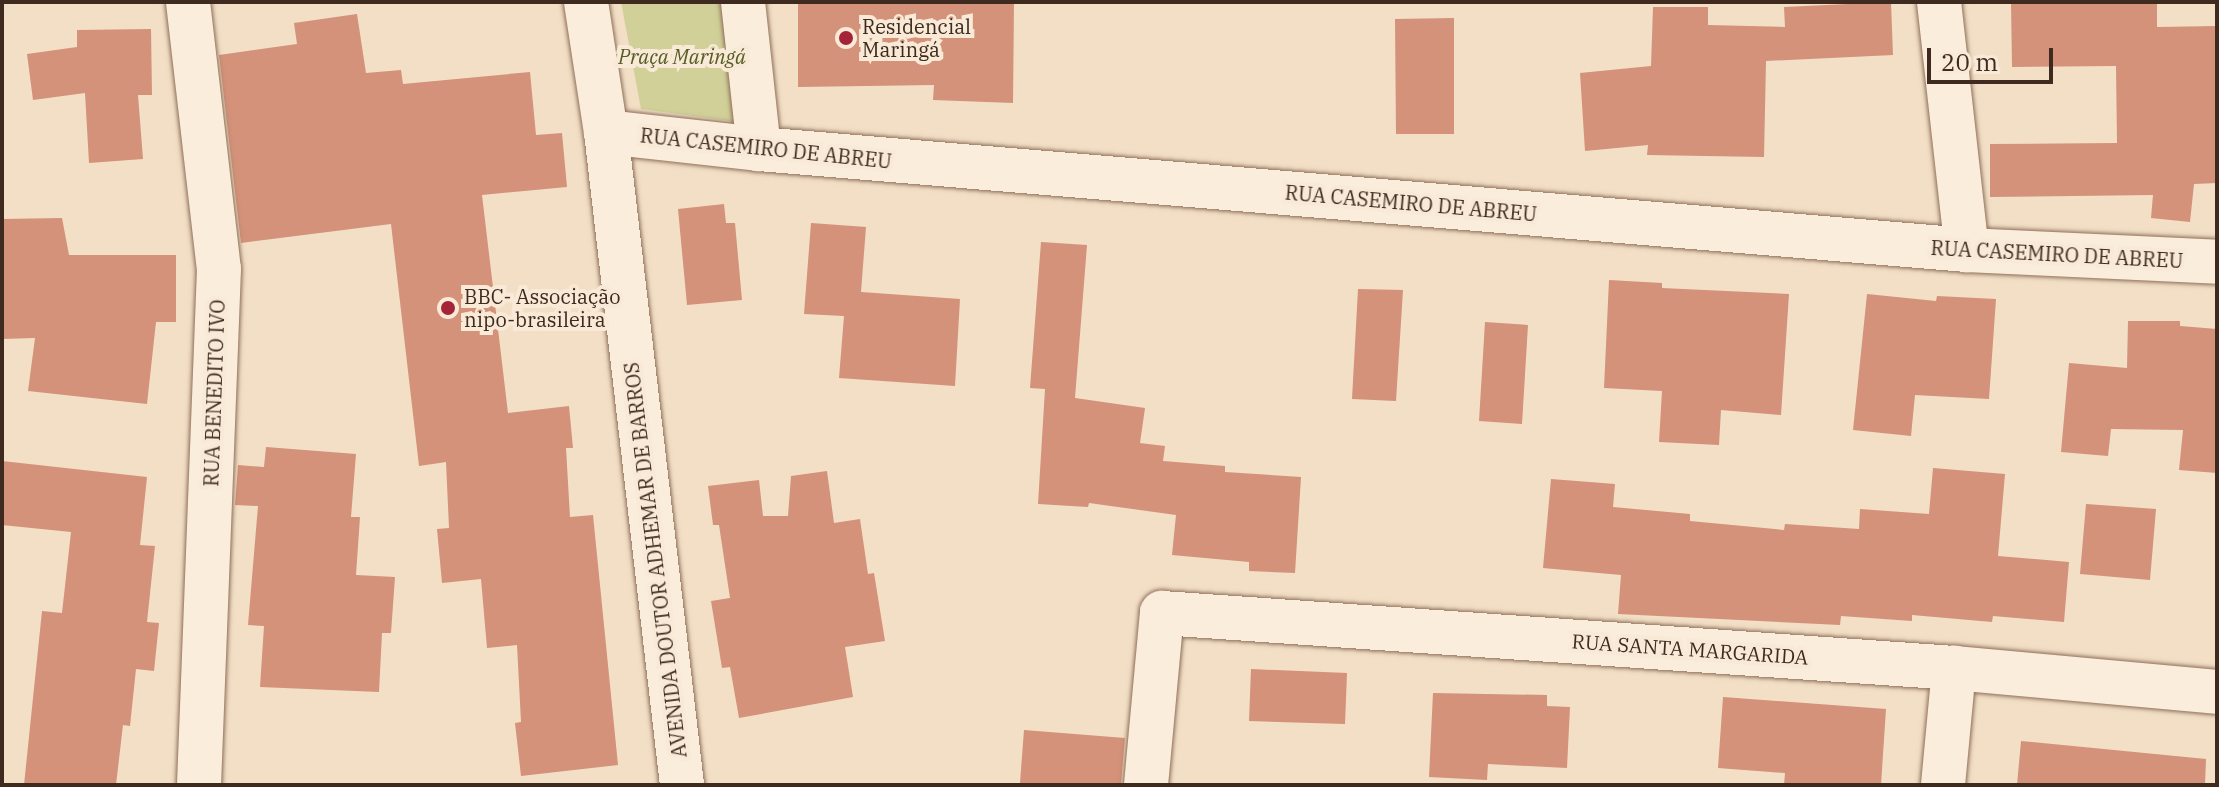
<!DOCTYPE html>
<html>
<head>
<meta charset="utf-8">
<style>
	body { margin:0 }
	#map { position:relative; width:2219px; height:787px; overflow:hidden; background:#f2dfc6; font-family:"IBM Plex Serif",serif }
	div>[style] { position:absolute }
	.green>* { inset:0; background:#d1d099 }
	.building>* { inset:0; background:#d39279 }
	.roads { filter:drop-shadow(0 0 2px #8f6f5a) drop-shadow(0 0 2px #8f6f5a) }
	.minor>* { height:44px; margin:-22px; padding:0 22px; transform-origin:22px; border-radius:22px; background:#fbeddb }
	.dots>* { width:22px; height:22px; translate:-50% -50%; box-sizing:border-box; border:4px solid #f8ead7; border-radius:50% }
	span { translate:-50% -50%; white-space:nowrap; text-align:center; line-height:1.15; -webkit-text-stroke:8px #f8ead7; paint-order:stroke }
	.poi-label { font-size:20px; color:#3e2a1f }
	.left { translate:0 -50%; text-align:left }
	.park-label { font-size:20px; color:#565c24; font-style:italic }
	.street-label { font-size:20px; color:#3e2a1f }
	.frame { position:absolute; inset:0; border:4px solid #3e2a1f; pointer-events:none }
	.scale { position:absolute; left:1927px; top:48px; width:126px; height:36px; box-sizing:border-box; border:4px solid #3e2a1f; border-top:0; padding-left:10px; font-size:24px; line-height:28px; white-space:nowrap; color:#3e2a1f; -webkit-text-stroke:6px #f8ead7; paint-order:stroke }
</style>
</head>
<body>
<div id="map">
	<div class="green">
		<i style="clip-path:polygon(621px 2px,726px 2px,739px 122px,641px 109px)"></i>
	</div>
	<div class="building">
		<i style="clip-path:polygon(798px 2px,1014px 2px,1013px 103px,933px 100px,934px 85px,798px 87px)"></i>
		<i style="clip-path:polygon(1891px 2px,1893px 55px,1766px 61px,1764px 157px,1647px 155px,1648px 145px,1585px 151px,1580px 73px,1651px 66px,1653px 7px,1708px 7px,1708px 25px,1785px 27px,1784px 7px)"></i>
		<i style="clip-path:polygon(2011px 2px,2157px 2px,2157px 27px,2217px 26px,2217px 183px,2194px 184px,2190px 222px,2151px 218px,2153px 195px,1990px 197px,1990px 144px,2117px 143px,2116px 66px,2012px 67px)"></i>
		<i style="clip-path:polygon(357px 14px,366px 73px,401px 70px,403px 84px,530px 72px,536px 135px,562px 133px,567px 187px,482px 195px,508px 413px,569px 406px,573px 448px,566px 448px,570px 517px,593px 515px,618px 765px,521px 776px,515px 723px,521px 722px,517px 645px,487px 648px,481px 579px,442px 583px,437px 529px,449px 528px,446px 462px,419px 466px,391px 224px,241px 243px,219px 55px,297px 44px,294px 23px)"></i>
		<i style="clip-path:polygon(1454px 18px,1454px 134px,1396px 134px,1395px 19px)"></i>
		<i style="clip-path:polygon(151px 29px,152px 95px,138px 95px,143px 159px,89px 163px,85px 93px,33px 100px,27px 54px,77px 47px,77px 30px)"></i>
		<i style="clip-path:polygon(724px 204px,726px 223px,735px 223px,742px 300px,687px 305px,678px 209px)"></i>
		<i style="clip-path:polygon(62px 218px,69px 255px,176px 255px,176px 322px,156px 322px,147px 404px,28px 391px,35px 338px,2px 339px,2px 219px)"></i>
		<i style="clip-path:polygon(811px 223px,866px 227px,861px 292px,960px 299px,955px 386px,839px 378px,844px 316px,804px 314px)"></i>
		<i style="clip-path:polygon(1041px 242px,1087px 245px,1075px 398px,1145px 408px,1140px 443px,1165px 446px,1163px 461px,1225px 466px,1225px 472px,1301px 477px,1295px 573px,1249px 571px,1249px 562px,1172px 555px,1176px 515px,1089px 503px,1088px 507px,1038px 504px,1045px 389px,1030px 388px)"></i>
		<i style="clip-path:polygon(1609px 280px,1662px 283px,1662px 288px,1789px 294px,1781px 415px,1721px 410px,1719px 445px,1659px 442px,1662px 391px,1604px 388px)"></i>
		<i style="clip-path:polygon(1358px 289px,1403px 290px,1396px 401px,1352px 399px)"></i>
		<i style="clip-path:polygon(1867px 294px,1936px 301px,1937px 296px,1996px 299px,1989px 399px,1915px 395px,1911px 436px,1853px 430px)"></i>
		<i style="clip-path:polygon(2128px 321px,2180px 321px,2180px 326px,2217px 329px,2217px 473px,2179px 470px,2183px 430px,2111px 429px,2108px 456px,2061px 452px,2069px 363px,2127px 368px)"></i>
		<i style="clip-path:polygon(1485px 322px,1528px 325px,1522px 424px,1479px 421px)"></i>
		<i style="clip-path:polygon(266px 447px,356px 454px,351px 517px,360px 517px,356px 575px,395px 577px,391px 633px,382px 633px,379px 692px,260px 687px,264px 626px,248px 625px,258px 506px,235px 505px,238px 465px,264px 467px)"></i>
		<i style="clip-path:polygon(2px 461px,147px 477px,140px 545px,155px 546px,147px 622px,159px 623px,154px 671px,136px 669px,130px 726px,123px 725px,116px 785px,24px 785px,42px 611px,62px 613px,71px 532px,2px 525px)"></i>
		<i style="clip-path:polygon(1933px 468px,2005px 474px,1998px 556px,2069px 562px,2064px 622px,1993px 616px,1992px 622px,1912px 615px,1912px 621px,1841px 616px,1840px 625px,1618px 614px,1621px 575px,1543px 568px,1551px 479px,1615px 484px,1613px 507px,1690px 514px,1690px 521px,1784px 530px,1785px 524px,1859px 529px,1860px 509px,1929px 514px)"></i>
		<i style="clip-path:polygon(827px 471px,834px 523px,860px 519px,868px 574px,874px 573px,885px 641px,845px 647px,853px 697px,739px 718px,730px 667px,722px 668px,711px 601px,730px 598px,719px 525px,713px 525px,708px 486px,759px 480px,763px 516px,788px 516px,791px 476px)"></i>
		<i style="clip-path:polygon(2086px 504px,2156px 509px,2150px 580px,2080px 574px)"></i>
		<i style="clip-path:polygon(1251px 669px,1347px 673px,1345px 724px,1249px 721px)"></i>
		<i style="clip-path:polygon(1433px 693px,1547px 695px,1547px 706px,1570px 707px,1567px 768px,1488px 764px,1487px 780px,1429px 777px)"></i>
		<i style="clip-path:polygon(1723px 697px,1886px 709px,1881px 785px,1784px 785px,1785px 773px,1718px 768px)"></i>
		<i style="clip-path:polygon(1024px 730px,1125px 738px,1121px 785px,1020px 783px)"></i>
		<i style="clip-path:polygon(2021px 741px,2206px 759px,2205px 785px,2017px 785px)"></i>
	</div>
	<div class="roads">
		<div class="minor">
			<i style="left:188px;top:2px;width:269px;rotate:83.4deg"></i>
			<i style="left:219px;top:269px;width:516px;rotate:92.22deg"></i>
			<i style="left:586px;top:2px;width:132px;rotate:81.3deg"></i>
			<i style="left:606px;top:132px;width:657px;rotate:83.36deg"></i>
			<i style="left:743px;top:2px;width:148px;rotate:83.8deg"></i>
			<i style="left:1939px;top:2px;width:250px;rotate:83.6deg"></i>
			<i style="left:606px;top:132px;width:154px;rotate:6.3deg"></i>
			<i style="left:759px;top:149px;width:1212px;rotate:4.78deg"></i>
			<i style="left:1967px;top:250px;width:250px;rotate:2.7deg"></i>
			<i style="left:1146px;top:785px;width:173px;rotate:-84.7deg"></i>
			<i style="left:1162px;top:613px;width:794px;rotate:3.97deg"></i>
			<i style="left:1954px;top:668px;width:264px;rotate:5.2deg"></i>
			<i style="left:1943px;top:785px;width:118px;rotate:-84.6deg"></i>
		</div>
	</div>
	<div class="dots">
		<i style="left:846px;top:38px;background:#a32537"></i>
		<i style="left:448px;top:308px;background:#a32537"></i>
	</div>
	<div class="poi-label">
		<span class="left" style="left:862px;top:38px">Residencial<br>Maringá</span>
		<span class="left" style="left:464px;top:308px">BBC- Associação<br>nipo-brasileira</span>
	</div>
	<div class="park-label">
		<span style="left:682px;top:56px">Praça Maringá</span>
	</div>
	<div class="street-label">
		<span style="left:766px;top:148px;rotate:6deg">RUA CASEMIRO DE ABREU</span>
		<span style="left:1411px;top:203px;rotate:5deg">RUA CASEMIRO DE ABREU</span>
		<span style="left:2057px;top:254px;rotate:3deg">RUA CASEMIRO DE ABREU</span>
		<span style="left:214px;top:393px;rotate:-88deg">RUA BENEDITO IVO</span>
		<span style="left:655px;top:560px;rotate:-97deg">AVENIDA DOUTOR ADHEMAR DE BARROS</span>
		<span style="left:1690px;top:649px;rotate:4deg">RUA SANTA MARGARIDA</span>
	</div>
	<div class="frame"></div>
	<div class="scale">20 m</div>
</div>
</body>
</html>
